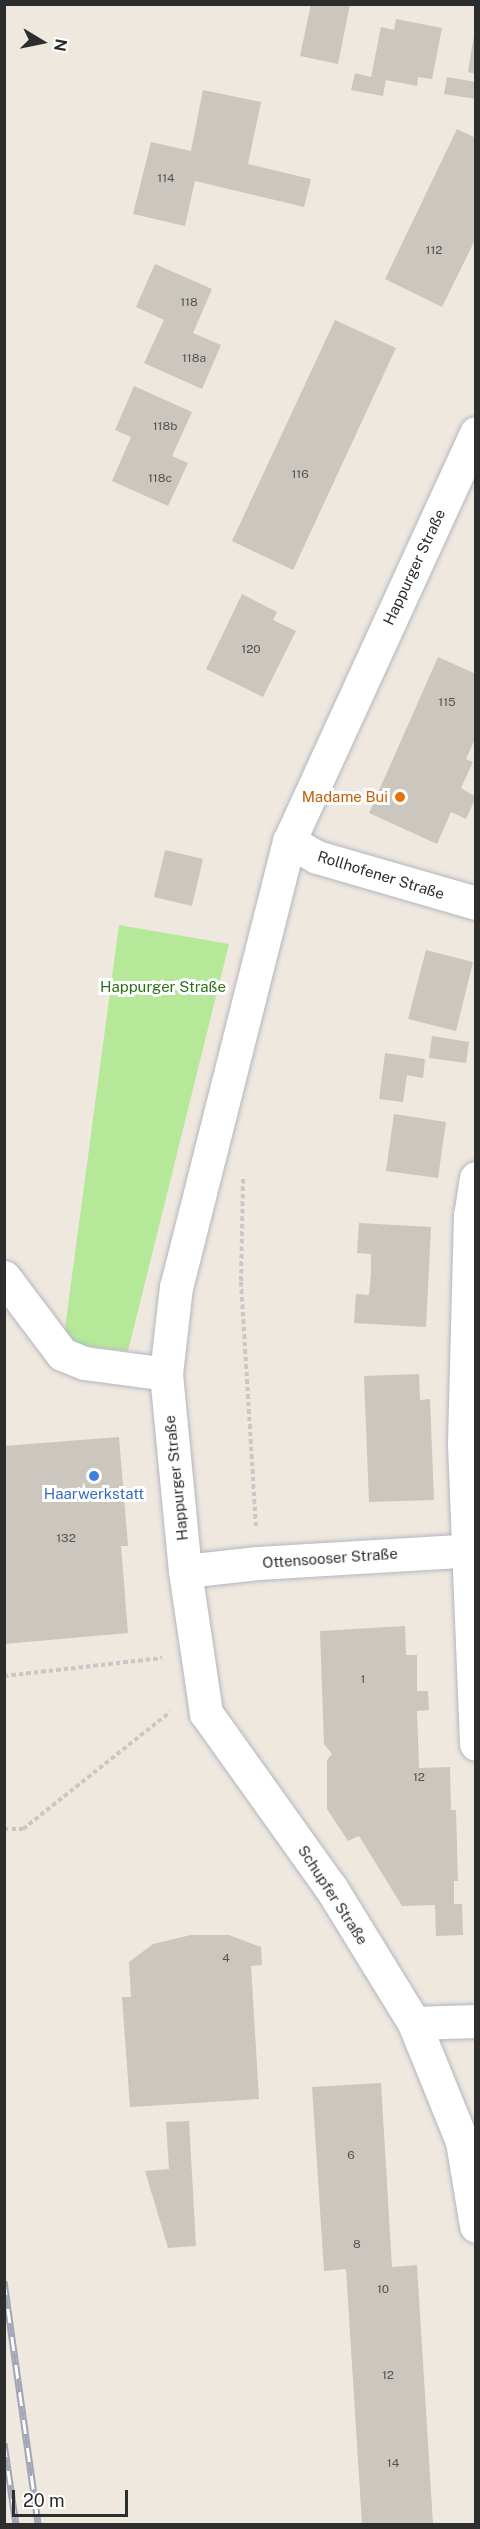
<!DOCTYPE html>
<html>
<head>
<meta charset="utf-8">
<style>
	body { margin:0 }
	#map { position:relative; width:480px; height:2529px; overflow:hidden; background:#efe8df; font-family:"Public Sans",sans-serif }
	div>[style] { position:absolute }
	.green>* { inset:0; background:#b6e89a }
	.building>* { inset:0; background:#cbc6be }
	.path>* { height:4px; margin-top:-2px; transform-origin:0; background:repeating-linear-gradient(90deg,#c8c8c8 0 4.5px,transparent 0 7.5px) }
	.roads { filter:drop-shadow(0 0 2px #b3b6c1) drop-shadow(0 0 2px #b3b6c1) }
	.minor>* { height:33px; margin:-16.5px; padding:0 16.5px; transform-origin:16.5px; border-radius:16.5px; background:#fff }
	.rail>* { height:7px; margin-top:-3.5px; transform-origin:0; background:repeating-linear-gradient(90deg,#fff 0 14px,#a1a5b8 0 28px); box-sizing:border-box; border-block:2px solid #a1a5b8 }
	.dots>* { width:16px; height:16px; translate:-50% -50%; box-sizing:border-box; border:3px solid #fff; border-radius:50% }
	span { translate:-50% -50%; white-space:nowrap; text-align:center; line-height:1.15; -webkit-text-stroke:6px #fff; paint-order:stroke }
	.number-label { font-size:12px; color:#545351 }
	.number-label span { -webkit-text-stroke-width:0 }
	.street-label { font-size:15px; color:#2d2d2d }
	.food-label { font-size:15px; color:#c56008 }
	.right { translate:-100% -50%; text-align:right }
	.park-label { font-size:15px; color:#2b7017 }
	.shop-label { font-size:15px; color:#366cbe }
	.frame { position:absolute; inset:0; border:6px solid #2d2d2d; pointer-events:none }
	.north { position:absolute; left:12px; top:12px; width:60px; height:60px; -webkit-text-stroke:4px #fff; paint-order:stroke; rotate:100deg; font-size:16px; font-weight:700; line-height:24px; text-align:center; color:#2d2d2d }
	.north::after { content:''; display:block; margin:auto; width:21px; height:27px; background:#2d2d2d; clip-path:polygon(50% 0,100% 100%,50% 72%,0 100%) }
	.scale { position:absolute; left:12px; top:2490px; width:116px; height:27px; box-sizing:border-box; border:3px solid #2d2d2d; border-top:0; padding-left:8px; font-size:18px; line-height:21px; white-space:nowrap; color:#2d2d2d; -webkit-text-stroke:4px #fff; paint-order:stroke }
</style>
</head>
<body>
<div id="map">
	<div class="green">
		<i style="clip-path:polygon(119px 925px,229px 944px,128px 1351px,63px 1343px)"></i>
	</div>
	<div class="building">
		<i style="clip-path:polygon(311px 4px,350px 4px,338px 64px,300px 56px)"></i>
		<i style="clip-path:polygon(396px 19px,442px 28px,432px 79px,418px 77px,417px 86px,386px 80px,383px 96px,351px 90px,355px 73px,371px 77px,381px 27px,394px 30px)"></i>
		<i style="clip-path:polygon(474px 35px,476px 35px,476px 74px,468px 72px)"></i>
		<i style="clip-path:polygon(447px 77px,476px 82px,476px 99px,444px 94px)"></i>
		<i style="clip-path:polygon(203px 90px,261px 102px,248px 164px,311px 179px,304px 207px,195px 181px,185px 226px,133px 214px,151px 142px,191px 151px)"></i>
		<i style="clip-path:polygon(457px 129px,476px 138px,476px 238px,442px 307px,385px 279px)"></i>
		<i style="clip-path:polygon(155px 264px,212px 289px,193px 333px,221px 345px,202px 389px,144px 363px,164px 320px,136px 307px)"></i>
		<i style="clip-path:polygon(335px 320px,396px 348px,293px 570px,232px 541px)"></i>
		<i style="clip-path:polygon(134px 386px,192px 412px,172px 456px,188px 463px,168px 506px,112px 481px,131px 437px,115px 430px)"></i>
		<i style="clip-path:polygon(242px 594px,277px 612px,273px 620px,296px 631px,263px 697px,206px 669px)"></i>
		<i style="clip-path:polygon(438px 657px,476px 674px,476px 737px,466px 759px,473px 762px,461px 788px,476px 797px,466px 819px,451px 812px,437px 844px,369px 813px)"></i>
		<i style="clip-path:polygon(165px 850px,203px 859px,192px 906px,154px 897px)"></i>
		<i style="clip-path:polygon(426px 950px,473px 962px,456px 1031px,408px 1019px)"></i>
		<i style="clip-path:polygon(432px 1036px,469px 1042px,466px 1063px,429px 1058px)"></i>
		<i style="clip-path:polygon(385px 1053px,425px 1059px,423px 1078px,407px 1075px,403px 1102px,379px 1099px)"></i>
		<i style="clip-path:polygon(394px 1114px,446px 1122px,438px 1178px,386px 1171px)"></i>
		<i style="clip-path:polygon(359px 1223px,431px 1227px,426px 1327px,354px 1323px,356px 1294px,369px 1295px,371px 1273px,371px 1254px,357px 1253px)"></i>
		<i style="clip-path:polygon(419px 1374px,420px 1400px,430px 1399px,434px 1500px,369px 1502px,364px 1376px)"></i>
		<i style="clip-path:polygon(119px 1437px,128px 1546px,121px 1546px,128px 1633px,4px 1644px,4px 1446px)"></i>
		<i style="clip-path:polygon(405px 1626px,406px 1655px,417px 1655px,417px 1691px,428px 1691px,429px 1710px,417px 1711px,419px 1768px,450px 1767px,451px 1810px,456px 1810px,458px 1881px,454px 1881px,454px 1904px,462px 1904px,463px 1935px,436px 1936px,435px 1905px,402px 1906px,359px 1836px,348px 1841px,327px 1809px,327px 1760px,332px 1754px,324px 1744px,320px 1631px)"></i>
		<i style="clip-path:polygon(191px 1935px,229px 1935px,261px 1947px,262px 1965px,251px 1966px,259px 2099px,130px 2107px,122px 1997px,131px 1997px,129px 1962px,153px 1944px)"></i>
		<i style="clip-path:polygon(381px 2083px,392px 2267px,417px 2265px,433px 2524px,362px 2524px,346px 2269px,324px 2271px,312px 2087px)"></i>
		<i style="clip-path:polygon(189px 2121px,196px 2246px,168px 2248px,145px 2171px,169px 2169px,166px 2122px)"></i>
	</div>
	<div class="path">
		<i style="left:243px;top:1179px;width:103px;rotate:91.1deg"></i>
		<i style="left:241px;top:1282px;width:246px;rotate:86.5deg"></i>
		<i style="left:4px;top:1676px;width:159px;rotate:-6.5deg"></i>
		<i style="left:4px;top:1829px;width:19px"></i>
		<i style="left:23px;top:1829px;width:188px;rotate:-38.5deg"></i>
	</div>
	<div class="roads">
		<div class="minor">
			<i style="left:476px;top:433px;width:449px;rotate:114.6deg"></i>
			<i style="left:289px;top:841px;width:459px;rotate:104.2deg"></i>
			<i style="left:176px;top:1286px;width:89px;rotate:96.5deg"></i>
			<i style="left:166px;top:1374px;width:198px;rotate:84.5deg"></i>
			<i style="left:185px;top:1571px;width:144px;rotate:81.6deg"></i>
			<i style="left:206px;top:1713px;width:215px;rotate:54.5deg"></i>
			<i style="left:331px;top:1888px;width:158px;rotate:58.4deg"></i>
			<i style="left:414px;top:2023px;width:127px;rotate:67.9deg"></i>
			<i style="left:462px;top:2141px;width:86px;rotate:80.6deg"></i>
			<i style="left:289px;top:841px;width:32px;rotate:30deg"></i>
			<i style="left:317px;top:857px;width:166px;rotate:16.1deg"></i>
			<i style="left:476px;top:1178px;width:36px;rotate:99deg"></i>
			<i style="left:470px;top:1214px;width:230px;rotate:91.5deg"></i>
			<i style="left:464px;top:1444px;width:300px;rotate:87.7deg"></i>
			<i style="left:4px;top:1277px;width:96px;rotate:53deg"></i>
			<i style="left:62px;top:1354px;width:24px;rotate:22deg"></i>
			<i style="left:84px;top:1363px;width:83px;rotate:7.6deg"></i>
			<i style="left:185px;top:1571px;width:73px;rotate:-6.3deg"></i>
			<i style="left:258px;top:1563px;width:218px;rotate:-3.4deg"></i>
			<i style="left:414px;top:2023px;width:62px;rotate:-1.8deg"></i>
		</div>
	</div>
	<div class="rail">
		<i style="left:4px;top:2281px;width:245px;rotate:82deg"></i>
		<i style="left:4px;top:2443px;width:82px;rotate:81.6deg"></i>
	</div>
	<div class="dots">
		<i style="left:400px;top:797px;background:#e8710a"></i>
		<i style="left:94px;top:1476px;background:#3f7fe0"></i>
	</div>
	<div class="number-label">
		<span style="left:166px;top:179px">114</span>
		<span style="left:434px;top:251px">112</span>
		<span style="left:189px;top:303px">118</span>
		<span style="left:194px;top:359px">118a</span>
		<span style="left:165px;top:427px">118b</span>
		<span style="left:300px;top:475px">116</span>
		<span style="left:160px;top:479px">118c</span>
		<span style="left:251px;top:650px">120</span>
		<span style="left:447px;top:703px">115</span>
		<span style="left:66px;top:1539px">132</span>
		<span style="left:363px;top:1680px">1</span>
		<span style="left:419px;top:1778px">12</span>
		<span style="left:226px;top:1959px">4</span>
		<span style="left:351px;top:2156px">6</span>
		<span style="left:357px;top:2245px">8</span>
		<span style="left:383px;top:2290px">10</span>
		<span style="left:388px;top:2376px">12</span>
		<span style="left:393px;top:2464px">14</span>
	</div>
	<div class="street-label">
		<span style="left:414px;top:567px;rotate:-65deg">Happurger Straße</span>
		<span style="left:381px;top:875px;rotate:17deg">Rollhofener Straße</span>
		<span style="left:176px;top:1478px;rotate:-96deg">Happurger Straße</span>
		<span style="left:330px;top:1558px;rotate:-4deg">Ottensooser Straße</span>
		<span style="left:333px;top:1895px;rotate:57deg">Schupfer Straße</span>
	</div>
	<div class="food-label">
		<span class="right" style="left:388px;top:797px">Madame Bui</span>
	</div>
	<div class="park-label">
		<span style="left:163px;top:987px">Happurger Straße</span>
	</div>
	<div class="shop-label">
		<span style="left:94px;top:1494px">Haarwerkstatt</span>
	</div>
	<div class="frame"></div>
	<div class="north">N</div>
	<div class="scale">20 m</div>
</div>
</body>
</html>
